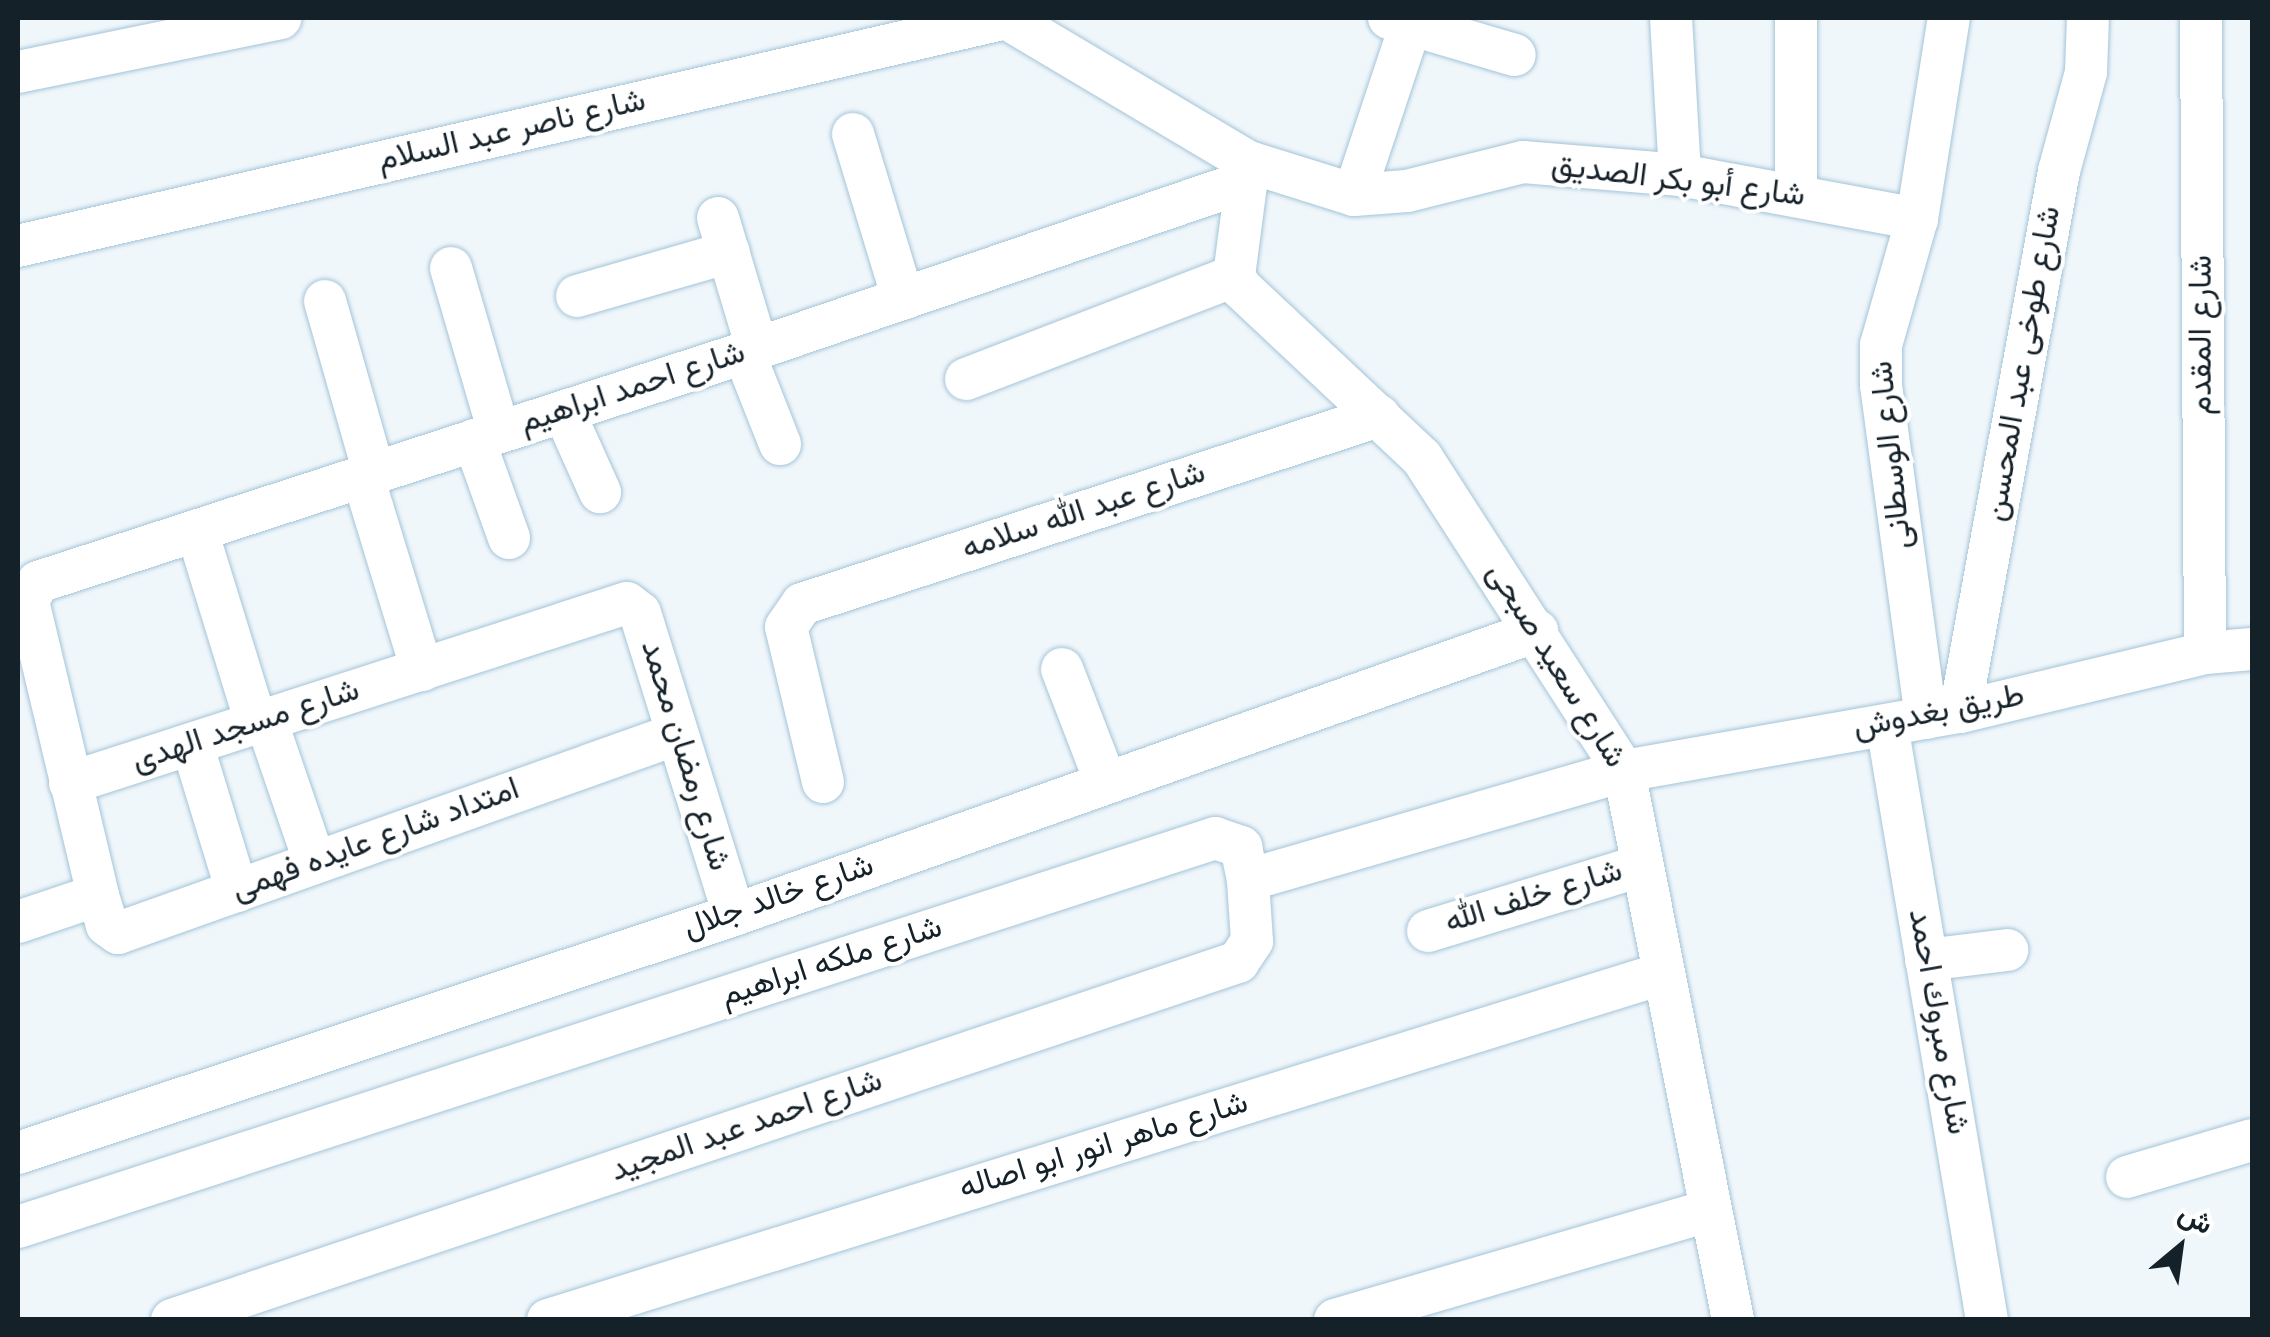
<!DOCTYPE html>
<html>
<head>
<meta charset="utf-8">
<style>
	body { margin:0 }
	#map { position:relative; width:2270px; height:1337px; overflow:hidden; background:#f0f7fb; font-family:Georgia,Vazirmatn,serif }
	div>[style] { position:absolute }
	.roads { filter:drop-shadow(0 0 2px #a4c4d8) drop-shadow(0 0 2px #a4c4d8) }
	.street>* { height:42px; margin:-21px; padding:0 21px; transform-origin:21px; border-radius:21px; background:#fff }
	span { translate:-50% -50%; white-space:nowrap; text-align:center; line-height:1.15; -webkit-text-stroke:8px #fff; paint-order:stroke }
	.street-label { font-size:32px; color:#152129 }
	.frame { position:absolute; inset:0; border:20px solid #152129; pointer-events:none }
	.north { position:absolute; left:2130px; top:1197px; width:100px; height:100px; -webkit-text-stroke:8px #fff; paint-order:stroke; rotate:29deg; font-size:28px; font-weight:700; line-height:40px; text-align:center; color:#152129 }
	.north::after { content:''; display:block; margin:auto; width:35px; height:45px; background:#152129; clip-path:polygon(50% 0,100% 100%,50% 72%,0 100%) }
</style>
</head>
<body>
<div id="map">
	<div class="roads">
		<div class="street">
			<i style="left:1389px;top:18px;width:131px;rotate:16.4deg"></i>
			<i style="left:1671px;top:18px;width:157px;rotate:86.7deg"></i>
			<i style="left:1796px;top:18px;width:178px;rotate:90deg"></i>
			<i style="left:2201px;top:18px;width:635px;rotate:89.64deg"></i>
			<i style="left:18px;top:72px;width:268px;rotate:-11.6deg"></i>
			<i style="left:853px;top:134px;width:172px;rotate:73.1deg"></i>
			<i style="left:1249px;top:162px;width:115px;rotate:97.5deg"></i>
			<i style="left:1234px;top:276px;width:14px;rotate:60deg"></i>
			<i style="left:1241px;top:288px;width:248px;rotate:43.2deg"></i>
			<i style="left:1422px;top:458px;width:373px;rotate:57.2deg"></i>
			<i style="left:1624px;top:771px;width:560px;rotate:78.77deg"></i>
			<i style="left:1354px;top:195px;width:187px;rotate:-71.6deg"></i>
			<i style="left:718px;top:218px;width:136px;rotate:73.3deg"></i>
			<i style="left:18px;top:246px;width:1014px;rotate:-12.99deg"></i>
			<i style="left:1006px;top:18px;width:282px;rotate:30.7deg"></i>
			<i style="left:1249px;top:162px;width:110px;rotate:17.4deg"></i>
			<i style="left:1354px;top:195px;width:53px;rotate:-4.3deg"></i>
			<i style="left:1407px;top:191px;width:120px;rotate:-14deg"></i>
			<i style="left:1523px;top:162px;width:158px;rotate:4.7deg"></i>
			<i style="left:1680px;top:175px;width:241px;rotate:10.5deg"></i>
			<i style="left:451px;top:268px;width:171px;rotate:73.7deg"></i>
			<i style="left:577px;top:296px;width:158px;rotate:-16.1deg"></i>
			<i style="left:325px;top:301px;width:179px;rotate:74.1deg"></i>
			<i style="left:744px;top:353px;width:98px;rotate:68.4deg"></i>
			<i style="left:966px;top:379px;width:287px;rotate:-21deg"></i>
			<i style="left:564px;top:412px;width:88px;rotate:65.8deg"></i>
			<i style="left:474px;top:440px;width:104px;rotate:70.3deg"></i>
			<i style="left:363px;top:477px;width:202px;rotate:73deg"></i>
			<i style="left:197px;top:531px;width:201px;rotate:72.9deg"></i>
			<i style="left:1062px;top:669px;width:122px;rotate:68.9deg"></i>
			<i style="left:1960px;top:712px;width:550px;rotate:-79.63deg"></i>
			<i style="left:2059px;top:171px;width:103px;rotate:-74.7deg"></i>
			<i style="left:2086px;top:72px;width:54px;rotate:-87.9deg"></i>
			<i style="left:1926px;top:718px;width:336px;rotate:-97.7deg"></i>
			<i style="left:1881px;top:385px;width:40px;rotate:-90deg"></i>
			<i style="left:1881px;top:345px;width:131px;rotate:-74.1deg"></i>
			<i style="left:1917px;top:219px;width:204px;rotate:-81deg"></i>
			<i style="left:266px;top:720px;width:151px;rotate:71.1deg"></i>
			<i style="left:1887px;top:725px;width:603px;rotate:80.46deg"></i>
			<i style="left:677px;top:734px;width:593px;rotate:160.4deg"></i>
			<i style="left:118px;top:933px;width:14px;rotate:-144deg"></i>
			<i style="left:107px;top:925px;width:31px;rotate:-107deg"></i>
			<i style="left:98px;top:895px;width:302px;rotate:-103.4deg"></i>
			<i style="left:28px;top:601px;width:21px;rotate:-62deg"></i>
			<i style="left:38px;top:582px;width:742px;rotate:-17.97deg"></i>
			<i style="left:744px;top:353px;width:532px;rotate:-18.88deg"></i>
			<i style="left:192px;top:744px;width:154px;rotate:73deg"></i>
			<i style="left:823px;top:782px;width:159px;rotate:-103.4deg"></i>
			<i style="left:786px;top:627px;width:28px;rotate:-55deg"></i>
			<i style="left:802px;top:604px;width:607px;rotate:-18.05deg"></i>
			<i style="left:70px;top:783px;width:585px;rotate:-17.91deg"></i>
			<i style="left:627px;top:603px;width:16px;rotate:38deg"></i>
			<i style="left:640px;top:613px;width:316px;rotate:72.7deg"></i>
			<i style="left:18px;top:922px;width:84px;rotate:-18.6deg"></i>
			<i style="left:1428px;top:931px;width:223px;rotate:-17deg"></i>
			<i style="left:1926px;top:960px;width:82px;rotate:-7deg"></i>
			<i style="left:18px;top:1153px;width:755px;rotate:-18.39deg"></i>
			<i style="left:734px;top:915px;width:852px;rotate:-19.48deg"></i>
			<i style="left:2127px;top:1177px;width:130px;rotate:-16.5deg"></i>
			<i style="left:18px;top:1227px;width:1259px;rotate:-18deg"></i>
			<i style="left:1215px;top:838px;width:28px;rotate:19deg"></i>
			<i style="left:1241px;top:847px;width:34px;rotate:78deg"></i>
			<i style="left:1248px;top:880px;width:391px;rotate:-16.2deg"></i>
			<i style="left:1624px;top:771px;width:341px;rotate:-10deg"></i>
			<i style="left:1960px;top:712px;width:252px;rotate:-13.5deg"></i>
			<i style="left:2205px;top:653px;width:47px;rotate:-4.9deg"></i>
			<i style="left:172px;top:1320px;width:1125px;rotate:-18.56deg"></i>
			<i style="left:1238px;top:962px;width:25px;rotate:-56deg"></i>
			<i style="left:1252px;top:941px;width:61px;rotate:-93.8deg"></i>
			<i style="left:548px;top:1320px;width:1166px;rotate:-17.27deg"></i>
			<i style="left:1335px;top:1320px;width:391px;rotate:-16.3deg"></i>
		</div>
	</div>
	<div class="street-label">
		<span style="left:512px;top:132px;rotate:-13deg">شارع ناصر عبد السلام</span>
		<span style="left:1678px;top:182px;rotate:7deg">شارع أبو بكر الصديق</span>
		<span style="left:2203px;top:335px;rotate:-90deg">شارع المقدم</span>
		<span style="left:2024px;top:364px;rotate:-80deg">شارع طوخى عبد المحسن</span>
		<span style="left:633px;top:389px;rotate:-18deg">شارع احمد ابراهيم</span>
		<span style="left:1893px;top:455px;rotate:-96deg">شارع الوسطانى</span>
		<span style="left:1084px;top:512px;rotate:-18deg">شارع عبد الله سلامه</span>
		<span style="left:1555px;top:666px;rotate:58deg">شارع سعيد صبحى</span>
		<span style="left:1939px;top:713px;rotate:-11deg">طريق بغدوش</span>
		<span style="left:246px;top:727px;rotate:-18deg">شارع مسجد الهدى</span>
		<span style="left:684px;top:756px;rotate:73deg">شارع رمضان محمد</span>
		<span style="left:376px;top:841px;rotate:-20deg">امتداد شارع عايده فهمى</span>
		<span style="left:779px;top:898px;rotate:-19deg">شارع خالد جلال</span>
		<span style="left:1534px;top:898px;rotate:-17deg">شارع خلف الله</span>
		<span style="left:832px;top:963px;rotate:-18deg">شارع ملكه ابراهيم</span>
		<span style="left:1937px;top:1022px;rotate:80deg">شارع مبروك احمد</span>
		<span style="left:747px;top:1127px;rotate:-19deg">شارع احمد عبد المجيد</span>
		<span style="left:1104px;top:1147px;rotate:-17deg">شارع ماهر انور ابو اصاله</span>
	</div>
	<div class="frame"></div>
	<div class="north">ش</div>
</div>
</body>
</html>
